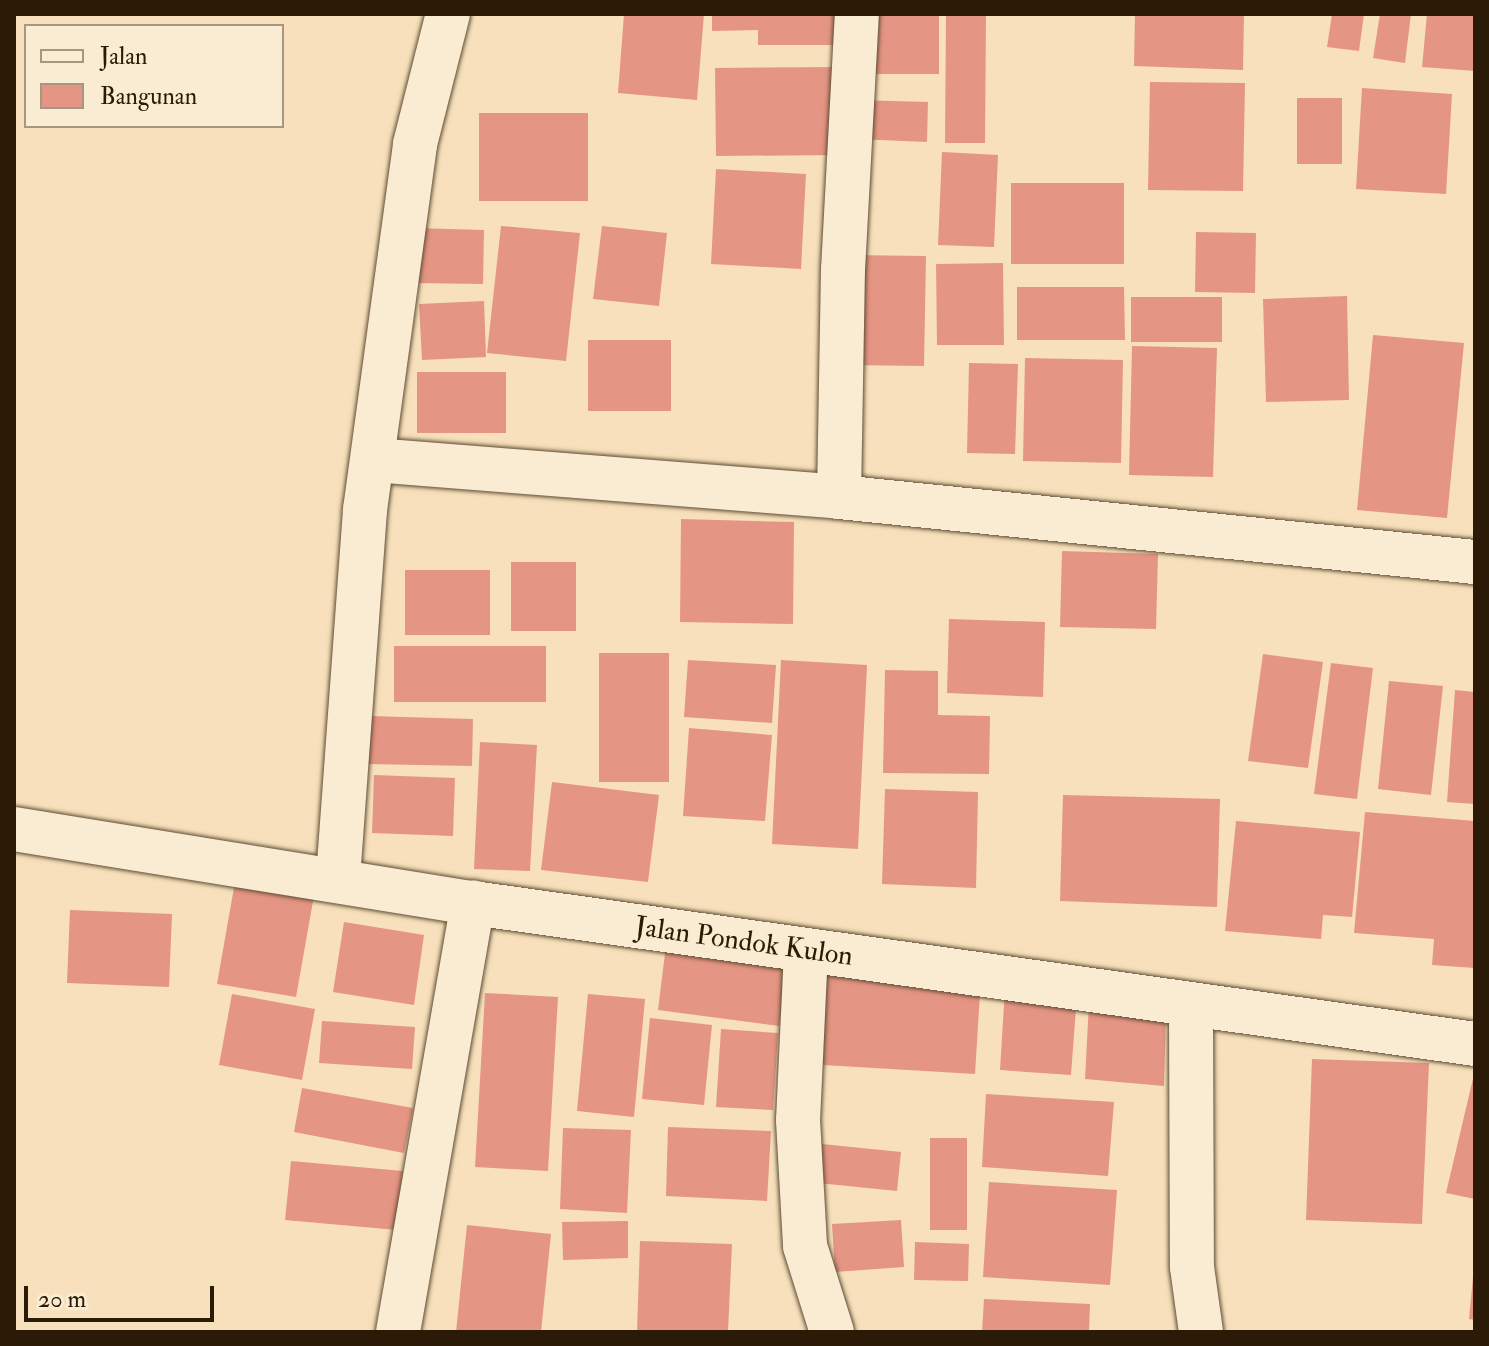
<!DOCTYPE html>
<html>
<head>
<meta charset="utf-8">
<style>
	body { margin:0 }
	#map { position:relative; width:1489px; height:1346px; overflow:hidden; background:#f7e0bb; font-family:"IM FELL Double Pica",serif }
	div>[style] { position:absolute }
	.building>* { inset:0; background:#e59584 }
	.roads { filter:drop-shadow(0 0 2px #5e4c33) drop-shadow(0 0 2px #5e4c33) }
	.minor>* { height:44px; margin:-22px; padding:0 22px; transform-origin:22px; border-radius:22px; background:#faebd3 }
	span { translate:-50% -50%; white-space:nowrap; text-align:center; line-height:1.15; -webkit-text-stroke:8px #faebd3; paint-order:stroke }
	.street-label { font-size:28px; color:#2b1a06 }
	.frame { position:absolute; inset:0; border:16px solid #2b1a06; pointer-events:none }
	.legend { position:absolute; left:24px; top:24px; width:260px; height:104px; box-sizing:border-box; background:#faebd3; border:2px solid #a79781; margin:0; padding:10px 14px; list-style:none; font-size:24px; color:#2b1a06 }
	.legend li { display:flex; align-items:center; gap:16px; height:40px }
	.legend b { width:40px; border:2px solid #a79781 }
	.scale { position:absolute; left:24px; top:1286px; width:190px; height:36px; box-sizing:border-box; border:4px solid #2b1a06; border-top:0; padding-left:10px; font-size:24px; line-height:28px; white-space:nowrap; color:#2b1a06; -webkit-text-stroke:6px #faebd3; paint-order:stroke }
</style>
</head>
<body>
<div id="map">
	<div class="building">
		<i style="clip-path:polygon(624px 14px,704px 14px,697px 100px,618px 93px)"></i>
		<i style="clip-path:polygon(712px 14px,842px 14px,842px 45px,758px 45px,758px 30px,712px 31px)"></i>
		<i style="clip-path:polygon(862px 14px,939px 14px,939px 74px,862px 74px)"></i>
		<i style="clip-path:polygon(946px 14px,986px 14px,985px 143px,945px 143px)"></i>
		<i style="clip-path:polygon(1135px 14px,1244px 14px,1243px 70px,1134px 66px)"></i>
		<i style="clip-path:polygon(1332px 14px,1364px 14px,1359px 51px,1327px 47px)"></i>
		<i style="clip-path:polygon(1380px 14px,1411px 14px,1405px 63px,1373px 58px)"></i>
		<i style="clip-path:polygon(1427px 14px,1475px 14px,1475px 71px,1422px 67px)"></i>
		<i style="clip-path:polygon(840px 67px,840px 155px,716px 156px,715px 68px)"></i>
		<i style="clip-path:polygon(1150px 82px,1245px 83px,1243px 191px,1148px 190px)"></i>
		<i style="clip-path:polygon(1362px 88px,1452px 94px,1446px 194px,1356px 189px)"></i>
		<i style="clip-path:polygon(1297px 98px,1342px 98px,1342px 164px,1297px 164px)"></i>
		<i style="clip-path:polygon(857px 100px,928px 102px,927px 142px,856px 139px)"></i>
		<i style="clip-path:polygon(479px 113px,588px 113px,588px 201px,479px 201px)"></i>
		<i style="clip-path:polygon(942px 152px,998px 155px,994px 247px,938px 245px)"></i>
		<i style="clip-path:polygon(716px 169px,806px 174px,801px 269px,711px 264px)"></i>
		<i style="clip-path:polygon(1011px 183px,1124px 183px,1124px 264px,1011px 264px)"></i>
		<i style="clip-path:polygon(501px 226px,580px 233px,566px 361px,487px 353px)"></i>
		<i style="clip-path:polygon(602px 226px,667px 233px,659px 306px,593px 299px)"></i>
		<i style="clip-path:polygon(415px 228px,484px 230px,483px 284px,414px 283px)"></i>
		<i style="clip-path:polygon(1196px 232px,1256px 233px,1255px 293px,1195px 292px)"></i>
		<i style="clip-path:polygon(849px 255px,926px 256px,924px 366px,847px 365px)"></i>
		<i style="clip-path:polygon(1003px 263px,1004px 345px,937px 345px,936px 264px)"></i>
		<i style="clip-path:polygon(1017px 287px,1124px 287px,1125px 340px,1017px 340px)"></i>
		<i style="clip-path:polygon(1347px 296px,1349px 400px,1266px 402px,1263px 299px)"></i>
		<i style="clip-path:polygon(1131px 297px,1222px 297px,1222px 342px,1131px 342px)"></i>
		<i style="clip-path:polygon(484px 301px,486px 357px,422px 360px,419px 304px)"></i>
		<i style="clip-path:polygon(1373px 335px,1464px 343px,1447px 518px,1357px 510px)"></i>
		<i style="clip-path:polygon(588px 340px,671px 340px,671px 411px,588px 411px)"></i>
		<i style="clip-path:polygon(1132px 346px,1217px 348px,1213px 477px,1129px 475px)"></i>
		<i style="clip-path:polygon(1025px 358px,1123px 360px,1121px 463px,1023px 461px)"></i>
		<i style="clip-path:polygon(969px 363px,1018px 364px,1015px 454px,967px 453px)"></i>
		<i style="clip-path:polygon(417px 372px,506px 372px,506px 433px,417px 433px)"></i>
		<i style="clip-path:polygon(681px 519px,794px 522px,793px 624px,680px 622px)"></i>
		<i style="clip-path:polygon(1062px 551px,1158px 554px,1156px 629px,1060px 627px)"></i>
		<i style="clip-path:polygon(511px 562px,576px 562px,576px 631px,511px 631px)"></i>
		<i style="clip-path:polygon(405px 570px,490px 570px,490px 635px,405px 635px)"></i>
		<i style="clip-path:polygon(949px 619px,1045px 622px,1043px 697px,947px 693px)"></i>
		<i style="clip-path:polygon(394px 646px,546px 646px,546px 702px,394px 702px)"></i>
		<i style="clip-path:polygon(599px 653px,669px 653px,669px 782px,599px 782px)"></i>
		<i style="clip-path:polygon(1263px 654px,1323px 662px,1308px 768px,1248px 761px)"></i>
		<i style="clip-path:polygon(688px 660px,776px 665px,772px 723px,684px 717px)"></i>
		<i style="clip-path:polygon(781px 660px,867px 665px,858px 849px,772px 844px)"></i>
		<i style="clip-path:polygon(1331px 663px,1373px 668px,1357px 799px,1314px 794px)"></i>
		<i style="clip-path:polygon(885px 670px,938px 671px,938px 715px,990px 716px,989px 774px,883px 773px)"></i>
		<i style="clip-path:polygon(1389px 681px,1443px 686px,1431px 795px,1378px 789px)"></i>
		<i style="clip-path:polygon(1455px 690px,1475px 692px,1475px 804px,1447px 802px)"></i>
		<i style="clip-path:polygon(369px 716px,473px 719px,472px 766px,368px 764px)"></i>
		<i style="clip-path:polygon(689px 728px,772px 735px,765px 821px,683px 816px)"></i>
		<i style="clip-path:polygon(480px 742px,537px 745px,530px 871px,474px 869px)"></i>
		<i style="clip-path:polygon(374px 775px,455px 778px,453px 836px,372px 833px)"></i>
		<i style="clip-path:polygon(552px 782px,659px 795px,648px 882px,541px 870px)"></i>
		<i style="clip-path:polygon(885px 789px,978px 792px,976px 888px,882px 884px)"></i>
		<i style="clip-path:polygon(1063px 795px,1220px 799px,1217px 907px,1060px 901px)"></i>
		<i style="clip-path:polygon(1365px 812px,1475px 821px,1475px 968px,1432px 965px,1434px 939px,1354px 933px)"></i>
		<i style="clip-path:polygon(1236px 821px,1360px 832px,1352px 917px,1323px 915px,1321px 939px,1225px 931px)"></i>
		<i style="clip-path:polygon(236px 876px,315px 890px,296px 997px,217px 984px)"></i>
		<i style="clip-path:polygon(70px 910px,172px 914px,169px 987px,67px 983px)"></i>
		<i style="clip-path:polygon(344px 922px,424px 935px,414px 1005px,333px 992px)"></i>
		<i style="clip-path:polygon(667px 937px,789px 954px,779px 1026px,658px 1010px)"></i>
		<i style="clip-path:polygon(815px 966px,981px 977px,975px 1074px,807px 1064px)"></i>
		<i style="clip-path:polygon(1005px 989px,1077px 994px,1071px 1075px,1000px 1070px)"></i>
		<i style="clip-path:polygon(485px 993px,558px 997px,548px 1171px,475px 1167px)"></i>
		<i style="clip-path:polygon(232px 994px,315px 1009px,302px 1080px,219px 1065px)"></i>
		<i style="clip-path:polygon(588px 994px,645px 999px,634px 1117px,577px 1111px)"></i>
		<i style="clip-path:polygon(1089px 1003px,1166px 1011px,1164px 1086px,1085px 1079px)"></i>
		<i style="clip-path:polygon(650px 1018px,712px 1025px,704px 1105px,642px 1099px)"></i>
		<i style="clip-path:polygon(322px 1021px,415px 1027px,412px 1069px,319px 1063px)"></i>
		<i style="clip-path:polygon(721px 1029px,778px 1033px,773px 1110px,716px 1107px)"></i>
		<i style="clip-path:polygon(1312px 1059px,1429px 1063px,1422px 1224px,1306px 1220px)"></i>
		<i style="clip-path:polygon(1475px 1070px,1475px 1199px,1446px 1193px)"></i>
		<i style="clip-path:polygon(302px 1088px,413px 1108px,404px 1153px,294px 1132px)"></i>
		<i style="clip-path:polygon(986px 1094px,1114px 1102px,1108px 1176px,982px 1167px)"></i>
		<i style="clip-path:polygon(668px 1127px,771px 1131px,767px 1201px,666px 1196px)"></i>
		<i style="clip-path:polygon(563px 1128px,631px 1130px,627px 1213px,560px 1209px)"></i>
		<i style="clip-path:polygon(930px 1138px,967px 1138px,967px 1230px,930px 1230px)"></i>
		<i style="clip-path:polygon(822px 1144px,901px 1152px,897px 1191px,818px 1183px)"></i>
		<i style="clip-path:polygon(291px 1161px,403px 1171px,397px 1230px,285px 1220px)"></i>
		<i style="clip-path:polygon(989px 1182px,1117px 1190px,1110px 1285px,983px 1277px)"></i>
		<i style="clip-path:polygon(901px 1220px,904px 1267px,835px 1272px,832px 1224px)"></i>
		<i style="clip-path:polygon(628px 1221px,628px 1258px,563px 1260px,562px 1222px)"></i>
		<i style="clip-path:polygon(467px 1225px,551px 1234px,541px 1332px,456px 1332px)"></i>
		<i style="clip-path:polygon(640px 1241px,732px 1244px,728px 1332px,637px 1332px)"></i>
		<i style="clip-path:polygon(915px 1242px,969px 1244px,968px 1281px,914px 1280px)"></i>
		<i style="clip-path:polygon(1473px 1277px,1475px 1277px,1475px 1320px,1469px 1319px)"></i>
		<i style="clip-path:polygon(984px 1299px,1090px 1304px,1089px 1332px,982px 1332px)"></i>
	</div>
	<div class="roads">
		<div class="minor">
			<i style="left:373px;top:460px;width:467px;rotate:4.5deg"></i>
			<i style="left:839px;top:497px;width:639px;rotate:5.84deg"></i>
			<i style="left:839px;top:497px;width:227px;rotate:-89deg"></i>
			<i style="left:843px;top:270px;width:256px;rotate:-86.9deg"></i>
			<i style="left:14px;top:829px;width:465px;rotate:9.2deg"></i>
			<i style="left:473px;top:903px;width:1012px;rotate:8.01deg"></i>
			<i style="left:338px;top:878px;width:369px;rotate:-85.8deg"></i>
			<i style="left:365px;top:510px;width:369px;rotate:-82.2deg"></i>
			<i style="left:415px;top:144px;width:134px;rotate:-75.8deg"></i>
			<i style="left:806px;top:951px;width:169px;rotate:92.7deg"></i>
			<i style="left:798px;top:1120px;width:126px;rotate:86.8deg"></i>
			<i style="left:805px;top:1246px;width:90px;rotate:72.6deg"></i>
			<i style="left:1191px;top:1007px;width:260px;rotate:89.8deg"></i>
			<i style="left:1192px;top:1267px;width:66px;rotate:82.1deg"></i>
			<i style="left:398px;top:1332px;width:436px;rotate:-80.1deg"></i>
		</div>
	</div>
	<div class="street-label">
		<span style="left:744px;top:942px;rotate:8deg">Jalan Pondok Kulon</span>
	</div>
	<div class="frame"></div>
	<ul class="legend">
	<li><b style="height:10px;background:#faebd3"></b>Jalan</li>
	<li><b style="height:22px;background:#e59584"></b>Bangunan</li>
	</ul>
	<div class="scale">20 m</div>
</div>
</body>
</html>
